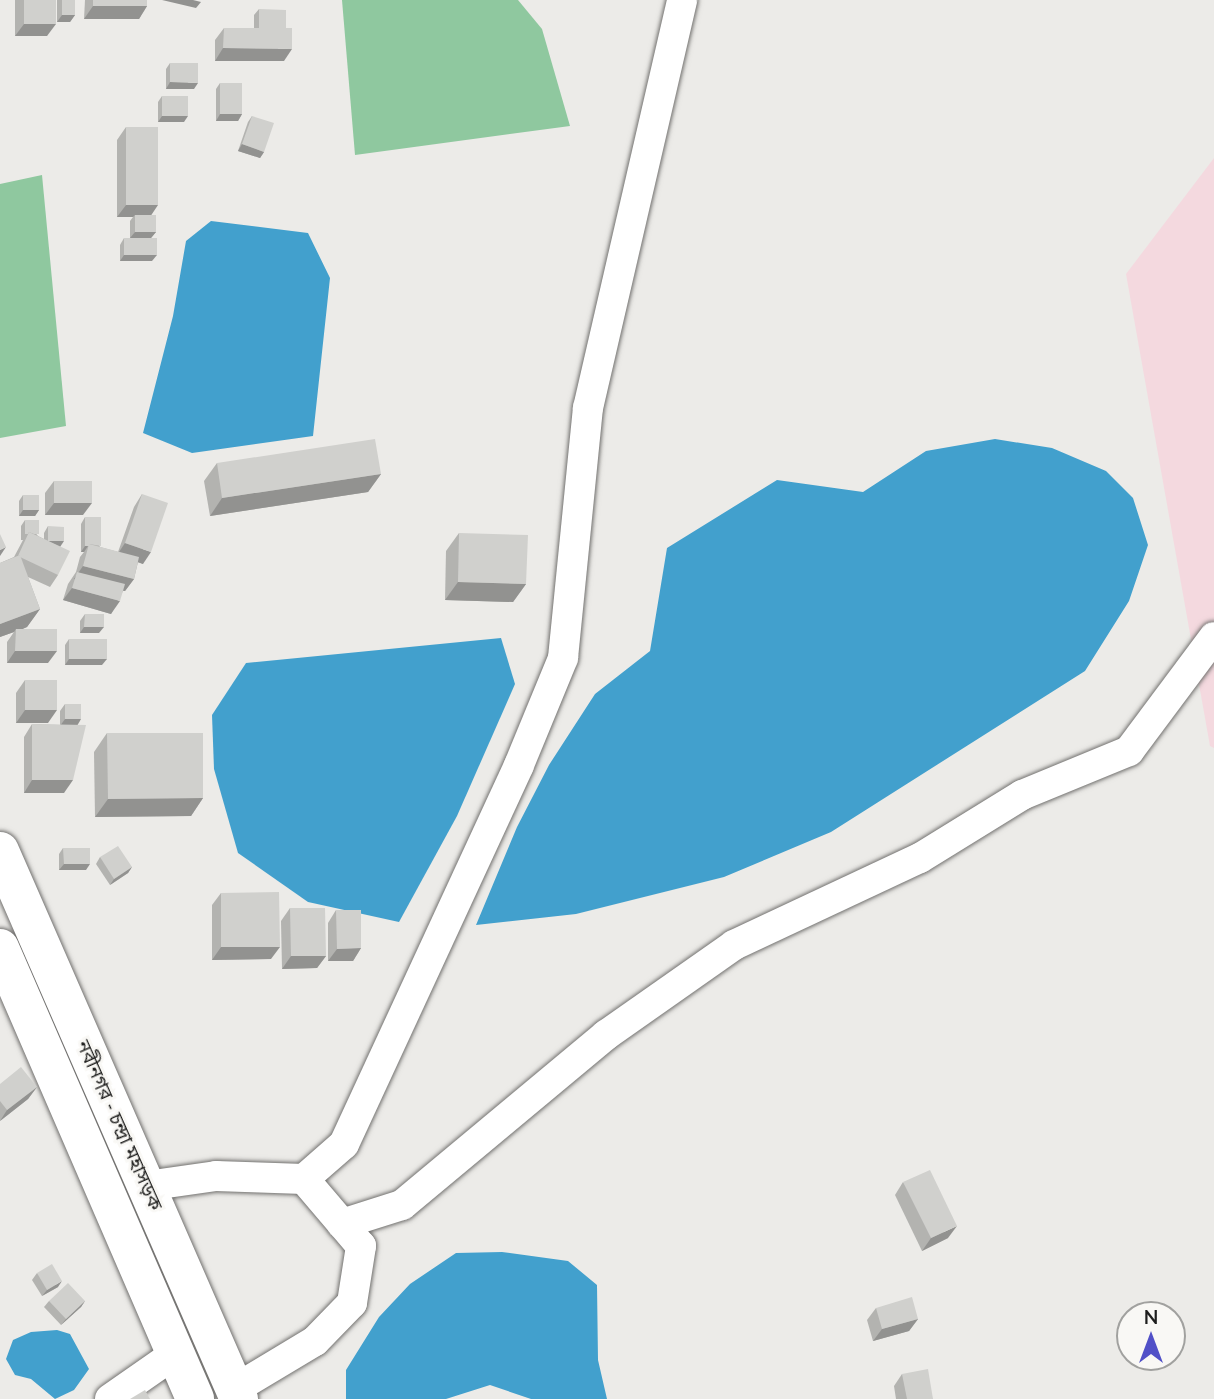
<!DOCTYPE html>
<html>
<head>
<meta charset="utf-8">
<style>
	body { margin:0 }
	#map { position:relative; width:1214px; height:1399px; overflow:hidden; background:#ecebe8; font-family:Lato,"Noto Sans Bengali",sans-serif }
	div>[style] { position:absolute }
	.industrial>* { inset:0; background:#f4d9df }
	.green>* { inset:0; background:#8fc89f }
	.water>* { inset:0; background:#42a0cd }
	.roads { filter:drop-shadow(0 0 2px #72716f) drop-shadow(0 0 2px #72716f) }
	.minor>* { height:30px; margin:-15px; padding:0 15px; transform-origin:15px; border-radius:15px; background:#fff }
	.trunk>* { height:38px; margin:-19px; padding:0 19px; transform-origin:19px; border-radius:19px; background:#fff }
	.wall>* { inset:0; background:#b3b3b0 }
	.shaded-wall>* { inset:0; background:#929290 }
	.building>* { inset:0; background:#d0d0cd }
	span { translate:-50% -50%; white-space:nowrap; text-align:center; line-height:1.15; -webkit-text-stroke:6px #f9f8f5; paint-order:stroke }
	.street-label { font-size:19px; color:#1e1e1d }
	.north { position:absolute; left:1116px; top:1301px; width:70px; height:70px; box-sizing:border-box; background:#f9f8f5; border:2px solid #a1a19f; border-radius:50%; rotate:0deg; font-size:19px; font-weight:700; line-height:28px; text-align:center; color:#1e1e1d }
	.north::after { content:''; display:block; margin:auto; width:24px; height:32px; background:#5150c7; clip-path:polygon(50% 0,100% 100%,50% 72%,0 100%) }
</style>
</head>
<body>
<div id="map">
	<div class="industrial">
		<i style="clip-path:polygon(1214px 158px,1214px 748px,1210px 746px,1126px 274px)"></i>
	</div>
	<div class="green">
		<i style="clip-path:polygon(342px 0,518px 0,542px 29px,570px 126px,355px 155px)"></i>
		<i style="clip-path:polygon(42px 175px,66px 426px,0 438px,0 184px)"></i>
	</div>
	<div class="water">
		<i style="clip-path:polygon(211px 221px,308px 233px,330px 278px,313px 436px,192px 453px,143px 433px,173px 316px,186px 241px)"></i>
		<i style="clip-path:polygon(995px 439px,1052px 448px,1106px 471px,1133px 498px,1148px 545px,1129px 601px,1085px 671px,831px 832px,724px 877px,576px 914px,476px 925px,517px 827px,549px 765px,595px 694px,650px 651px,667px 548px,777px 480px,863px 492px,926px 451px)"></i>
		<i style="clip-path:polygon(501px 638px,515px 684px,457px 816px,399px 922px,308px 902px,238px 853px,214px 769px,212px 715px,246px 663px)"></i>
		<i style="clip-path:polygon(502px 1252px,568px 1261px,597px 1285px,598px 1360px,607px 1399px,531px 1399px,490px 1385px,446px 1399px,346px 1399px,346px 1370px,379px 1317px,410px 1284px,456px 1253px)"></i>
		<i style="clip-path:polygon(57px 1330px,70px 1334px,89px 1369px,74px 1390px,55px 1399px,31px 1379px,15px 1375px,6px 1359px,13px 1340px,31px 1332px)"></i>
	</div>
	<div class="roads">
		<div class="minor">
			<i style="left:146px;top:1186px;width:71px;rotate:-8.1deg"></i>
			<i style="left:216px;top:1176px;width:88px;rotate:2deg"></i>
			<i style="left:304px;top:1179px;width:53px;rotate:-41.2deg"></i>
			<i style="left:344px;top:1144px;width:417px;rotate:-65.2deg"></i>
			<i style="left:519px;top:765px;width:116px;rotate:-67.6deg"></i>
			<i style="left:563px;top:658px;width:251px;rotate:-84.3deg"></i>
			<i style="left:588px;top:408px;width:419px;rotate:-77deg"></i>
			<i style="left:342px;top:1224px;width:63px;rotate:-17.6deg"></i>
			<i style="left:402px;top:1205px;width:266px;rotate:-39.8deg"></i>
			<i style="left:606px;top:1035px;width:156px;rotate:-35.1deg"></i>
			<i style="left:734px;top:945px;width:205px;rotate:-25.1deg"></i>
			<i style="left:920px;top:858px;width:120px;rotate:-31.7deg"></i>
			<i style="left:1022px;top:795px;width:116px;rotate:-22.4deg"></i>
			<i style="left:1129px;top:751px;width:142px;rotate:-53.3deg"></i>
			<i style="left:235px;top:1389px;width:93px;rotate:-31deg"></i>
			<i style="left:315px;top:1341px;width:53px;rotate:-45.8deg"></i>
			<i style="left:352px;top:1303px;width:58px;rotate:-81deg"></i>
			<i style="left:361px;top:1246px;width:88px;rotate:-130.4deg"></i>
			<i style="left:110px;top:1399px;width:77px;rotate:-34.9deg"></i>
		</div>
		<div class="trunk">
			<i style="left:0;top:851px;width:598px;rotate:66.44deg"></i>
			<i style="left:0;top:948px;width:491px;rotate:66.6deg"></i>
		</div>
	</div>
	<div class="wall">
		<i style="clip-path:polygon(15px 0,56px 0,47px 36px,15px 36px)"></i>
		<i style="clip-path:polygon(57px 0,75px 0,75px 15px,70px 22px,57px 22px)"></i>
		<i style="clip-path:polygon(85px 0,147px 0,147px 6px,139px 19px,84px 19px)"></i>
		<i style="clip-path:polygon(259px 9px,284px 61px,215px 61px,215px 40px,224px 28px,254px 28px,254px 15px)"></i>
		<i style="clip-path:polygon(170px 63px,194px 89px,166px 89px,166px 69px)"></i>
		<i style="clip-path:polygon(220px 83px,242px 114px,238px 121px,216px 121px,216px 89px)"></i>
		<i style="clip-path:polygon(162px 96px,184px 122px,158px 122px,158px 102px)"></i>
		<i style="clip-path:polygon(252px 116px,264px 152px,260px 158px,238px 151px,248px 122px)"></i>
		<i style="clip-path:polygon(126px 127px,156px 232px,151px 238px,130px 238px,130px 221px,133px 217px,117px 217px,117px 140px)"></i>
		<i style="clip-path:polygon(124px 238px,152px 261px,120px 261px,120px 245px)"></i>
		<i style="clip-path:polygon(217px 463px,381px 474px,368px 492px,210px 516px,204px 481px)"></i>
		<i style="clip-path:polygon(54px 481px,83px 515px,45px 515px,45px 493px)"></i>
		<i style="clip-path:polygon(142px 494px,143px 564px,138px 562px,134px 579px,125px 591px,123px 591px,111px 614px,63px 600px,68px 584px,76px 572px,80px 557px,84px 552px,81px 552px,81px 524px,85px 517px,100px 547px,118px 552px,134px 507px)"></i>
		<i style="clip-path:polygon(23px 495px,39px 510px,35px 516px,19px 516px,19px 501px)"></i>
		<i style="clip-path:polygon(25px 520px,38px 536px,44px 539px,44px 533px,48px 526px,60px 546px,58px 575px,50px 587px,28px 577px,40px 609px,27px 627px,22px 629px,48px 663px,7px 663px,7px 642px,14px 632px,0 637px,0 563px,14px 557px,23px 540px,21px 540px,21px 526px)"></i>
		<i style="clip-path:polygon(459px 533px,526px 584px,513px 602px,445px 600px,446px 551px)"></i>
		<i style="clip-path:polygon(85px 614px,99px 633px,80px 633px,80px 621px)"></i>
		<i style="clip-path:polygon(69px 639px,102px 665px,65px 665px,65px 645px)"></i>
		<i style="clip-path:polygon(25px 680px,48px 723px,16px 723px,16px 693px)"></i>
		<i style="clip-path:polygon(65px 704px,77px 725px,64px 793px,24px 793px,24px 737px,32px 724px,60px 725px,60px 711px)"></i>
		<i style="clip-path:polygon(107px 733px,203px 798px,191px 816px,95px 817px,94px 752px)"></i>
		<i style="clip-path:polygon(63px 848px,86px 870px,59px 870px,59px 854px)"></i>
		<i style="clip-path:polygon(100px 857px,132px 867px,128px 873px,110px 885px,96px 864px)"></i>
		<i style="clip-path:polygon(221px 893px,271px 959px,212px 960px,212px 905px)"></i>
		<i style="clip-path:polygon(290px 908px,326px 956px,317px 968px,282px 969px,281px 921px)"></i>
		<i style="clip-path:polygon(336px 910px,361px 948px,353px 961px,328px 961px,328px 923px)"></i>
		<i style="clip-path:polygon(0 1084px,37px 1087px,28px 1099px,0 1121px)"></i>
		<i style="clip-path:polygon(903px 1182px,948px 1238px,922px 1251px,895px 1195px)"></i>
		<i style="clip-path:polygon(37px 1273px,58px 1287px,42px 1296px,32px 1280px)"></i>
		<i style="clip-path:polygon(49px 1301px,85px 1301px,81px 1307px,61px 1325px,44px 1307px)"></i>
		<i style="clip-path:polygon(876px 1308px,918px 1319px,909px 1331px,873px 1341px,867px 1320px)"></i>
		<i style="clip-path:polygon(902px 1374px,933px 1399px,896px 1399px,894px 1386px)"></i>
	</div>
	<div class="shaded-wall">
		<i style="clip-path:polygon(162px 0,193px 0,201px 2px,196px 8px)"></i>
		<i style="clip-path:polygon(93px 6px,147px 6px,139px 19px,84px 19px)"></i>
		<i style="clip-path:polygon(62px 15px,75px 15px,70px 22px,57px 22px)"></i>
		<i style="clip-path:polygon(24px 24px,56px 24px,47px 36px,15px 36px)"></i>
		<i style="clip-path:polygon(223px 48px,292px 49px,284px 61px,215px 61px)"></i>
		<i style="clip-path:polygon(170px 82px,198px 83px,194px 89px,166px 89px)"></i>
		<i style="clip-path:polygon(220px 114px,242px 114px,238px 121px,216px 121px)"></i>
		<i style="clip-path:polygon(162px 116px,188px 116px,184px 122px,158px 122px)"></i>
		<i style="clip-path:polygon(242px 144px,264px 152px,260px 158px,238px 151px)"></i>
		<i style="clip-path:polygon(126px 205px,158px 205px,150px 217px,135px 215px,133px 217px,117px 217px)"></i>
		<i style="clip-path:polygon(135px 232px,156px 232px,151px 238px,130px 238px)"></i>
		<i style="clip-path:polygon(124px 255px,157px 255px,152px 261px,120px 261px)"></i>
		<i style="clip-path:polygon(381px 474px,368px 492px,210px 516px,222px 498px)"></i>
		<i style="clip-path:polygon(54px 503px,92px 503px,83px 515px,45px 515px)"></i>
		<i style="clip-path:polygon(23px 510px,39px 510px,35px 516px,19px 516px)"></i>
		<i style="clip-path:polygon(48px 541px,64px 541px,60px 547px)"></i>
		<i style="clip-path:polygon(125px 543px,151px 552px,143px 564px,117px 555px)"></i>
		<i style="clip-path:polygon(85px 546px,88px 546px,84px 552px,81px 552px)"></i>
		<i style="clip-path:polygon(6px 547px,0 556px,0 550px)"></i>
		<i style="clip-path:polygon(83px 566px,134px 579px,125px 591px,74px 579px)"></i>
		<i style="clip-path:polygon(458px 582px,526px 584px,513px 602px,445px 600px)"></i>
		<i style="clip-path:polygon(72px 588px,120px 601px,111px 614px,63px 600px)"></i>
		<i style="clip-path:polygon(40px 609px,27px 627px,16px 632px,16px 629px,14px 632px,0 637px,0 624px)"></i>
		<i style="clip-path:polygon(84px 627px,104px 627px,99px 633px,80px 633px)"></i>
		<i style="clip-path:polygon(15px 651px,57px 651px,48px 663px,7px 663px)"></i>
		<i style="clip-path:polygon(69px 659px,107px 659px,102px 665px,65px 665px)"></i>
		<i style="clip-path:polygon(25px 710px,57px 710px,48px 723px,16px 723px)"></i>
		<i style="clip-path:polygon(65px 719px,81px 719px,77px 726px,60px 726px)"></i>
		<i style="clip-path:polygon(32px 780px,73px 780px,64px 793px,24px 793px)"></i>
		<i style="clip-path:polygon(203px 798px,191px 816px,95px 817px,108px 799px)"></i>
		<i style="clip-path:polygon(64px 864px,90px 864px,86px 870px,59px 870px)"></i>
		<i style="clip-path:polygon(132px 867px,128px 873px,110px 885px,114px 879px)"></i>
		<i style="clip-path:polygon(221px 947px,280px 947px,271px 959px,212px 960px)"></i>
		<i style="clip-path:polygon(361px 948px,353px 961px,328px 961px,337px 949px)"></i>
		<i style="clip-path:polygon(291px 956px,326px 956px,317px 968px,282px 969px)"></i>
		<i style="clip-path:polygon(37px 1087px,28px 1099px,0 1121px,7px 1110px)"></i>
		<i style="clip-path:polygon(957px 1226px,948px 1238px,922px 1251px,931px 1238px)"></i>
		<i style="clip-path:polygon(62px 1281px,58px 1287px,42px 1296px,47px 1290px)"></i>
		<i style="clip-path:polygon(85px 1301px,81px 1307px,61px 1325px,66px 1319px)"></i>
		<i style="clip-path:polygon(918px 1319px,909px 1331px,873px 1341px,882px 1329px)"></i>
	</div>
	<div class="building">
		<i style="clip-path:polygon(24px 0,56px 0,56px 24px,24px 24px)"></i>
		<i style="clip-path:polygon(62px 0,75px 0,75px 15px,62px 15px)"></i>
		<i style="clip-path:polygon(93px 0,147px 0,147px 6px,93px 6px)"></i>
		<i style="clip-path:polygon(259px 9px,286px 10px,286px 28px,259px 28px)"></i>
		<i style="clip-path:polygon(224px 28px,292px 28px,292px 49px,223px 48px)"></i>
		<i style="clip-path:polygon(170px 63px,198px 63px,198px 83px,170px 82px)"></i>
		<i style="clip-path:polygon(220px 83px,242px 83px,242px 114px,220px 114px)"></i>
		<i style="clip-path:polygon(162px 96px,188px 96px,188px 116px,162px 116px)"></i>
		<i style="clip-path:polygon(252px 116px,274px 123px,264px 152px,242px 144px)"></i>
		<i style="clip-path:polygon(126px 127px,158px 127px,158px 205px,126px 205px)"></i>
		<i style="clip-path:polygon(135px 215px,156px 215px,156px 232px,135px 232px)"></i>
		<i style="clip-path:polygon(124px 238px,157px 238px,157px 255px,124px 255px)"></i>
		<i style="clip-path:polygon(375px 439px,381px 474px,222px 498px,217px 463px)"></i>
		<i style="clip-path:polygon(54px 481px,92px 481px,92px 503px,54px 503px)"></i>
		<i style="clip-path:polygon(142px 494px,168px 503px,151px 552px,125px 543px)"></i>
		<i style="clip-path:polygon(23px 495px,39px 495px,39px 510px,23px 510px)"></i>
		<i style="clip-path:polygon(85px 517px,101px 517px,101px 546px,89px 544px,89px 546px,85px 546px)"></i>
		<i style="clip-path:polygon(25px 520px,39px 520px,39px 534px,34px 534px,29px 532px,28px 534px,25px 534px)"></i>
		<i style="clip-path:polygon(48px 526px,64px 527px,64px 541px,48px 541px)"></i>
		<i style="clip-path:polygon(29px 532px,70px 551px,58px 575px,20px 557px,20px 555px,18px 556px)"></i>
		<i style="clip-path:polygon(459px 533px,528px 535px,526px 584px,458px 582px)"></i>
		<i style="clip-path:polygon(0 534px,6px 547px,0 550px)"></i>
		<i style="clip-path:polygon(89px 544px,139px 557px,134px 579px,83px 566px)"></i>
		<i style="clip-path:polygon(20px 555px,40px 609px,0 624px,0 563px)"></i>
		<i style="clip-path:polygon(77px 572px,125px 584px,120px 601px,72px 588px)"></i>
		<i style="clip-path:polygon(85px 614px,104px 614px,104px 627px,84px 627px)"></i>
		<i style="clip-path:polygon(16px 629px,57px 629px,57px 651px,15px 651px)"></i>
		<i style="clip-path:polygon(69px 639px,107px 639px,107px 659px,69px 659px)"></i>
		<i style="clip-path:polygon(25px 680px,57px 680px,57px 710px,25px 710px)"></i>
		<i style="clip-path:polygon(65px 704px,81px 704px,81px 719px,65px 719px)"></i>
		<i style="clip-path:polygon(32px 724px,86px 725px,73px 780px,32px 780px)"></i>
		<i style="clip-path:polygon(107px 733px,203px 733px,203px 798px,108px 799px)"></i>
		<i style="clip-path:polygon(118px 846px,132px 867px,114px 879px,100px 857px)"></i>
		<i style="clip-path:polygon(63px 848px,90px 848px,90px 864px,64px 864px)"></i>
		<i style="clip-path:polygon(279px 892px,280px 947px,221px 947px,221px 893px)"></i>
		<i style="clip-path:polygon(290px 908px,325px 908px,326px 956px,291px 956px)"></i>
		<i style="clip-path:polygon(336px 910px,361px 910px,361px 948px,337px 949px)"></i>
		<i style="clip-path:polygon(21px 1067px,37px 1087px,7px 1110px,0 1101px,0 1084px)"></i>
		<i style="clip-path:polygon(930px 1170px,957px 1226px,931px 1238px,903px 1182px)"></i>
		<i style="clip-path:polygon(52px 1264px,62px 1281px,47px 1290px,37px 1273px)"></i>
		<i style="clip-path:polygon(68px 1283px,85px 1301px,66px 1319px,49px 1301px)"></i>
		<i style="clip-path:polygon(912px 1297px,918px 1319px,882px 1329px,876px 1308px)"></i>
		<i style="clip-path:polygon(928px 1369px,933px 1399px,907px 1399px,902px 1374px)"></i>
		<i style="clip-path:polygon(145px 1390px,150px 1399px,130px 1399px)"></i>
	</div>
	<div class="street-label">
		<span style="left:120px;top:1125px;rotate:66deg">নবীনগর - চন্দ্রা মহাসড়ক</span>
	</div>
	<div class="north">N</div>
</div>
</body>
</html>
